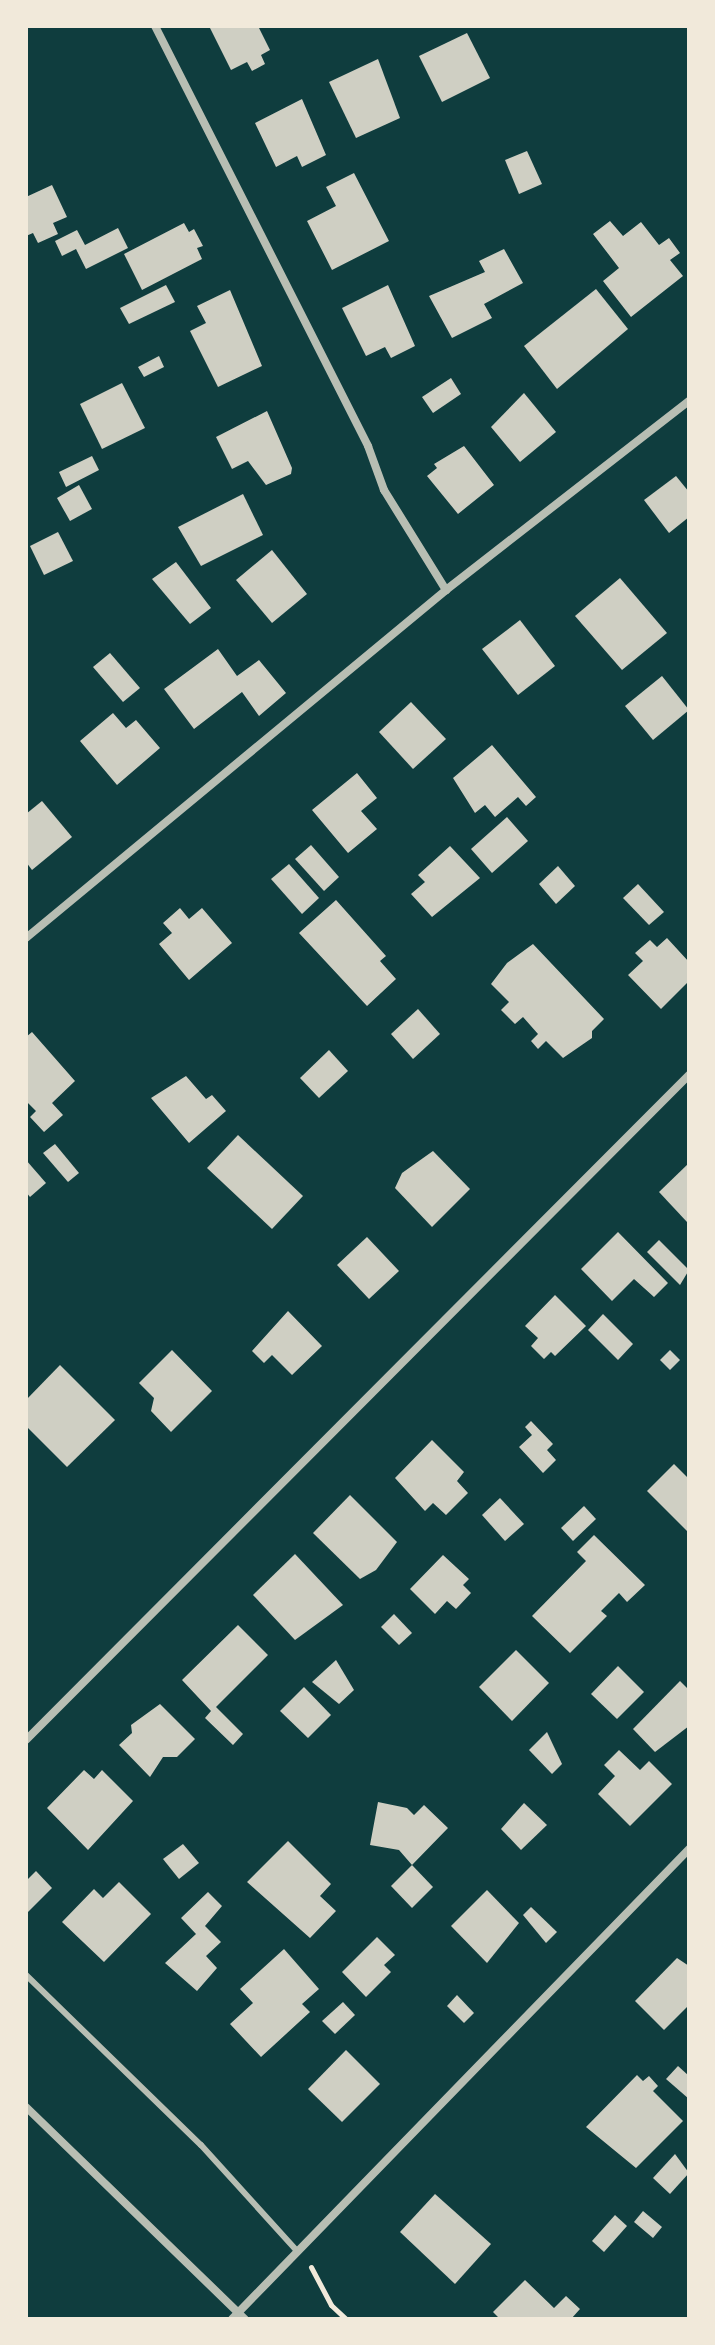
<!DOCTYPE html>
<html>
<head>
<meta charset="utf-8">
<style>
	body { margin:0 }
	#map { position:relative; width:715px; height:2345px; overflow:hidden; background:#0f3d3e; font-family:Poppins,sans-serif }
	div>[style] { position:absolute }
	.building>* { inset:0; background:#cfcfc3 }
	.path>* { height:5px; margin:-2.5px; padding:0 2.5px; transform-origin:2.5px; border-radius:2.5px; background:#f1e9da }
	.service>* { height:6px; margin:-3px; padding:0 3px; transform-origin:3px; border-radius:3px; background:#b8beb3 }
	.minor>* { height:8px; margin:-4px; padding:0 4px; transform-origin:4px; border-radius:4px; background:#b8beb3 }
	span { translate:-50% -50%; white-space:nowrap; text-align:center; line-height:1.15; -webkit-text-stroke:7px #f1e9da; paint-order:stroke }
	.frame { position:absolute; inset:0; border:28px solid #f1e9da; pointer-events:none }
</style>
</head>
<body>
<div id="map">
	<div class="building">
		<i style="clip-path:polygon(209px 26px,258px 26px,270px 50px,261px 55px,265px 64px,252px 71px,247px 62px,231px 70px)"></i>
		<i style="clip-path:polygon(467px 33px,490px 78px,442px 102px,419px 56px)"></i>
		<i style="clip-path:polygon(378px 59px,400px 118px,356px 138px,329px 82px)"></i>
		<i style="clip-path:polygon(302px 99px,326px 155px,302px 167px,297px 156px,276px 167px,255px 123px)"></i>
		<i style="clip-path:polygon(527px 151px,542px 184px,519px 194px,505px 160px)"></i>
		<i style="clip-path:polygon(354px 173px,389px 241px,332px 270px,307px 221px,336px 206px,326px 187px)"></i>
		<i style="clip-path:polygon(52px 185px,67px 217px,53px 223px,58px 234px,38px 243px,33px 233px,26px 236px,26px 197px)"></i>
		<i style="clip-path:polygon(610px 221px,623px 236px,641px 222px,659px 245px,669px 238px,680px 253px,670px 260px,683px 276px,631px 317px,603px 281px,619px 268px,593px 234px)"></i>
		<i style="clip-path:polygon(184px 223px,189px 232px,194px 229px,203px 246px,197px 248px,202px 259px,142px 290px,124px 254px)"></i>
		<i style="clip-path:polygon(118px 228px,128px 248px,86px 269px,76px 249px,62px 256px,55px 241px,77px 230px,85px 245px)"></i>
		<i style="clip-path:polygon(504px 249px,523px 283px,484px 304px,492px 318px,452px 338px,429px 296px,485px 272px,479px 261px)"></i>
		<i style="clip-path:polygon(166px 285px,175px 302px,129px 324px,120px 308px)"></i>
		<i style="clip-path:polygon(388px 285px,415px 346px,391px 358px,385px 347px,366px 356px,342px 308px)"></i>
		<i style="clip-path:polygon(596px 289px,628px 329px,557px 389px,524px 346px)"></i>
		<i style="clip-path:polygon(230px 290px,262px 366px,218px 387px,190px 331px,206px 323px,197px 306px)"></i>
		<i style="clip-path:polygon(159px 356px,164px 367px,144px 377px,138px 367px)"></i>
		<i style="clip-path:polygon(451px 378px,461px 394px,433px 413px,422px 397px)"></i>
		<i style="clip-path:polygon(122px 383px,145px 428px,102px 449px,80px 404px)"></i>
		<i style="clip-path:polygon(524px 393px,556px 432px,520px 462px,491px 427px)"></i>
		<i style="clip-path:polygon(267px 411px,292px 468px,291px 474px,266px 485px,248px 461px,232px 469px,216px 437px)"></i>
		<i style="clip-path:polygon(464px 446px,494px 485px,458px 514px,427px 476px,437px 468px,434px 464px)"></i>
		<i style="clip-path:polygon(92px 456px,99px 470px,66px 487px,59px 472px)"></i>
		<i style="clip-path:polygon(676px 476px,689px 492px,689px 517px,669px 533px,644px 500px)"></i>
		<i style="clip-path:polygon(79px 485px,92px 509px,70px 521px,57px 498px)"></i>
		<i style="clip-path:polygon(243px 494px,263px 535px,201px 566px,178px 527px)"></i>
		<i style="clip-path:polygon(58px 532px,73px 561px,44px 575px,30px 546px)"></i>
		<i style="clip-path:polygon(272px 550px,307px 594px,272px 623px,236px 580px)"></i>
		<i style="clip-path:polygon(176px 562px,211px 608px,190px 624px,152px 579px)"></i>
		<i style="clip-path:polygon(620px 578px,667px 633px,622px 670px,575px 616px)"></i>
		<i style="clip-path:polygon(520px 620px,555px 666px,518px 695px,482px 649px)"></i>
		<i style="clip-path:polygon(218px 649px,237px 676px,259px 660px,286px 693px,259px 716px,242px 692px,194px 729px,164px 689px)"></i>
		<i style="clip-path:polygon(110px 653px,140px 688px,123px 702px,93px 667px)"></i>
		<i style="clip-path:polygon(662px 676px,689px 710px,653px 740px,625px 706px)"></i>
		<i style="clip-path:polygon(411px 702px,446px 739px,413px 769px,379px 732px)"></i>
		<i style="clip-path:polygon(113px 713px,126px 728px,136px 720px,160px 748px,117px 785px,80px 741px)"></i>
		<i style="clip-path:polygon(492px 745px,536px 797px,526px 806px,518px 797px,495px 817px,485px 805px,475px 813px,453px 778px)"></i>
		<i style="clip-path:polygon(357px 773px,377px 798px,361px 811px,377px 829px,348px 853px,312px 810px)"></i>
		<i style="clip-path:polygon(42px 801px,72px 837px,32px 870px,26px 862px,26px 814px)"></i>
		<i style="clip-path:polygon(507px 817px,528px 841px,492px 873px,471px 849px)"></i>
		<i style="clip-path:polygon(311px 845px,339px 877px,324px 891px,295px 859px)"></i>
		<i style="clip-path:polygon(450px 846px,480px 878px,432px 917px,411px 894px,425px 882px,418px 875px)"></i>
		<i style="clip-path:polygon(289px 864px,319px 898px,302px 914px,271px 879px)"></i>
		<i style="clip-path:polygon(558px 866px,575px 886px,556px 904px,539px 884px)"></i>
		<i style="clip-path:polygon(638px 884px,664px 912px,649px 925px,623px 898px)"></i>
		<i style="clip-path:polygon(336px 900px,386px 956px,380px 961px,396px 979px,367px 1006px,299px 933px)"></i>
		<i style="clip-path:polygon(180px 908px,189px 919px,202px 908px,232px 943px,189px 980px,159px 944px,172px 933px,163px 923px)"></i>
		<i style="clip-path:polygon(667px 938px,689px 962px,689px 981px,661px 1009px,628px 975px,643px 961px,635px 953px,650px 940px,657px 947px)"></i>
		<i style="clip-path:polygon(533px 944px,604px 1019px,592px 1031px,592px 1038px,563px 1058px,546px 1041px,538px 1049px,531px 1041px,538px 1034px,523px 1017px,515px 1024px,501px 1010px,509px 1002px,491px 984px,507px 963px)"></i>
		<i style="clip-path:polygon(418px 1009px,440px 1034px,413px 1059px,391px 1034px)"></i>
		<i style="clip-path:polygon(32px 1032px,75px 1081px,52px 1103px,63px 1115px,44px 1132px,30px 1117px,36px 1111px,26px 1101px,26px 1037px)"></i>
		<i style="clip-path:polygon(329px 1050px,348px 1071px,319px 1098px,300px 1078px)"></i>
		<i style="clip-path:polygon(186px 1076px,206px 1099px,212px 1095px,226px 1111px,189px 1143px,151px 1098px)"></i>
		<i style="clip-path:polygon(238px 1135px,303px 1196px,272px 1229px,207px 1168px)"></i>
		<i style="clip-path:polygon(55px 1144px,79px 1173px,68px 1182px,43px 1153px)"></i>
		<i style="clip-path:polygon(433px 1151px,470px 1189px,432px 1227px,395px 1188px,402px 1173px)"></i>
		<i style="clip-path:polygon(26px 1160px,46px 1183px,30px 1197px,26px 1192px)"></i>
		<i style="clip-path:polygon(689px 1163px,689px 1219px,687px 1222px,659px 1192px)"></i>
		<i style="clip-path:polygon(618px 1232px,668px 1283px,654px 1297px,634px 1279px,612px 1301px,581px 1269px)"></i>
		<i style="clip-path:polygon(367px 1237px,399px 1271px,369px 1299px,337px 1265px)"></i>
		<i style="clip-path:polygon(659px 1240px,689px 1270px,680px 1285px,647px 1252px)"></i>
		<i style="clip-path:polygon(555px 1295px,586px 1326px,555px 1356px,551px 1352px,544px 1359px,531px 1346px,538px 1338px,525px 1326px)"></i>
		<i style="clip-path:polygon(288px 1311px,322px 1346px,292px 1375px,272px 1355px,264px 1363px,252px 1351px)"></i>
		<i style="clip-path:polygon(603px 1314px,633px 1344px,618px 1360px,588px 1330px)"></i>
		<i style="clip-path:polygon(172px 1350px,212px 1391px,171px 1432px,151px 1411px,154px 1398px,139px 1383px)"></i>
		<i style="clip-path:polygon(670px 1350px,680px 1360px,670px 1370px,660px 1360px)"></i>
		<i style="clip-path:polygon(60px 1365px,115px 1420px,67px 1467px,26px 1426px,26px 1400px)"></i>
		<i style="clip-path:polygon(531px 1421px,553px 1444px,547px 1450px,556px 1460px,543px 1473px,519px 1447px,532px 1435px,525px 1427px)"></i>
		<i style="clip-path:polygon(432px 1440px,464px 1472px,457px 1481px,468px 1493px,446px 1515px,433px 1503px,425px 1511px,395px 1478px)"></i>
		<i style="clip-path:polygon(674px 1464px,689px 1479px,689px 1533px,647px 1491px)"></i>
		<i style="clip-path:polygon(350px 1495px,397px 1542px,376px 1570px,360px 1579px,313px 1533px)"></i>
		<i style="clip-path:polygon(500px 1498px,524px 1524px,505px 1541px,482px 1515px)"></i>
		<i style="clip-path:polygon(584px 1506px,596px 1519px,573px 1541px,561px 1528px)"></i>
		<i style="clip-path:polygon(594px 1535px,645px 1585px,627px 1602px,619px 1593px,601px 1611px,607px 1616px,570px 1653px,532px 1616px,586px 1561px,577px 1552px)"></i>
		<i style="clip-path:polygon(295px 1554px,343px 1605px,295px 1640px,253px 1595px)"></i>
		<i style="clip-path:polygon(443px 1555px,469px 1579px,463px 1585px,471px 1593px,456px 1609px,447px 1601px,435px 1614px,410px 1589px)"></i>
		<i style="clip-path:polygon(394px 1614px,412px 1633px,399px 1645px,381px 1627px)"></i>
		<i style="clip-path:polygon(238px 1625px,268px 1655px,216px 1707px,243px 1734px,233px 1745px,205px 1718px,211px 1711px,182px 1680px)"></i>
		<i style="clip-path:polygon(516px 1650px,549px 1683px,512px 1721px,479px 1687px)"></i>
		<i style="clip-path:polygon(336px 1660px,354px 1690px,339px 1704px,312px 1682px)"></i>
		<i style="clip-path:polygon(618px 1666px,644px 1692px,617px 1719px,591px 1694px)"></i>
		<i style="clip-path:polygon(680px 1681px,689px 1690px,689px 1726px,655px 1752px,633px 1729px)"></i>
		<i style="clip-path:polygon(304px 1687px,331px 1715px,308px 1738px,280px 1711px)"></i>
		<i style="clip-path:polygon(160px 1704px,195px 1739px,177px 1757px,163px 1757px,150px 1777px,119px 1745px,132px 1733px,131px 1725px)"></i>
		<i style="clip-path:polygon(547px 1732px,562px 1764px,552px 1774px,529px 1750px)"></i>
		<i style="clip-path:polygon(619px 1750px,640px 1770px,649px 1761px,672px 1784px,630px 1826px,598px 1794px,615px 1776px,604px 1765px)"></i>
		<i style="clip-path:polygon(84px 1770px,94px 1779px,102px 1770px,133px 1801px,88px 1850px,47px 1808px)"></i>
		<i style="clip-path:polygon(378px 1802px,407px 1808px,414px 1815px,424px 1805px,448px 1828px,412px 1865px,399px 1850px,370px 1845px)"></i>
		<i style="clip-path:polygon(524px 1803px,547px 1825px,521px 1850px,501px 1829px)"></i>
		<i style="clip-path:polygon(288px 1841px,331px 1884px,320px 1896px,336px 1911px,310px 1938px,247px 1882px)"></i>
		<i style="clip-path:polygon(183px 1844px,199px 1863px,179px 1879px,163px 1859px)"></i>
		<i style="clip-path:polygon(412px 1865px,433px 1887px,412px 1908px,391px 1886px)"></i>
		<i style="clip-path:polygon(36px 1871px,52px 1888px,26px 1914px,26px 1881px)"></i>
		<i style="clip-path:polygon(119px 1882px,151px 1914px,104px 1962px,62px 1922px,94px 1889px,103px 1898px)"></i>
		<i style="clip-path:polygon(487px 1890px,519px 1923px,487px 1963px,451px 1926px)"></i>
		<i style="clip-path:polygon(208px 1892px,222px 1906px,205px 1926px,221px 1942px,206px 1956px,217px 1968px,197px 1991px,165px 1963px,196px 1934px,181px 1918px)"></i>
		<i style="clip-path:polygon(531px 1907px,557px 1932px,546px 1943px,523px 1915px)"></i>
		<i style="clip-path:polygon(377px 1937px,395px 1955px,384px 1965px,391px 1972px,366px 1997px,342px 1972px)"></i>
		<i style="clip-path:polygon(284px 1949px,319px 1989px,302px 2004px,310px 2012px,261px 2057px,230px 2024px,253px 2003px,240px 1989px)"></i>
		<i style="clip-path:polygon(677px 1958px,689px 1966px,689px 2005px,664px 2030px,635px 2001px)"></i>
		<i style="clip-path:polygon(457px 1995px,474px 2013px,464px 2023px,447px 2006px)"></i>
		<i style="clip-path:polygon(343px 2002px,355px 2015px,335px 2034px,322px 2021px)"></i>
		<i style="clip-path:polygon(346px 2050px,380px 2084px,342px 2122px,308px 2089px)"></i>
		<i style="clip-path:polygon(678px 2066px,689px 2076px,689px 2099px,666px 2079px)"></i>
		<i style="clip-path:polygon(637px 2075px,643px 2081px,649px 2076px,658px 2086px,653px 2091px,683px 2121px,636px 2168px,586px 2127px)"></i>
		<i style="clip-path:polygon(675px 2154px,689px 2173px,670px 2194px,653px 2178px)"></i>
		<i style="clip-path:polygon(435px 2194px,491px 2244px,455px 2284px,400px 2232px)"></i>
		<i style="clip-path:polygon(643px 2211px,662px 2227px,653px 2238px,634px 2222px)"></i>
		<i style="clip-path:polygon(615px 2215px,627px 2226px,604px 2252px,592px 2241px)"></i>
		<i style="clip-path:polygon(525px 2280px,554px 2308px,566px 2296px,580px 2309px,571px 2319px,500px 2319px,493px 2312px)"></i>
	</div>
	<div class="path">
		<i style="left:311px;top:2267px;width:43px;rotate:62.2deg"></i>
		<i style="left:331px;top:2305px;width:21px;rotate:43deg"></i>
	</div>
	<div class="service">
		<i style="left:26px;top:1975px;width:244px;rotate:44.2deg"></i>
		<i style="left:201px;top:2145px;width:144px;rotate:47.8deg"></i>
	</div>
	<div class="minor">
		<i style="left:155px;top:26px;width:471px;rotate:63.1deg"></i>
		<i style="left:368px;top:446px;width:47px;rotate:70deg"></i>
		<i style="left:384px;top:490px;width:118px;rotate:58.2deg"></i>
		<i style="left:26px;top:938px;width:545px;rotate:-39.64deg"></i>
		<i style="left:446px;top:590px;width:308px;rotate:-37.9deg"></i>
		<i style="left:26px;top:1740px;width:939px;rotate:-45.09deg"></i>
		<i style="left:26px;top:2107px;width:305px;rotate:44.1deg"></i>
		<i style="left:232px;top:2319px;width:656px;rotate:-45.8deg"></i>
	</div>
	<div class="frame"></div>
</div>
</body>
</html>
